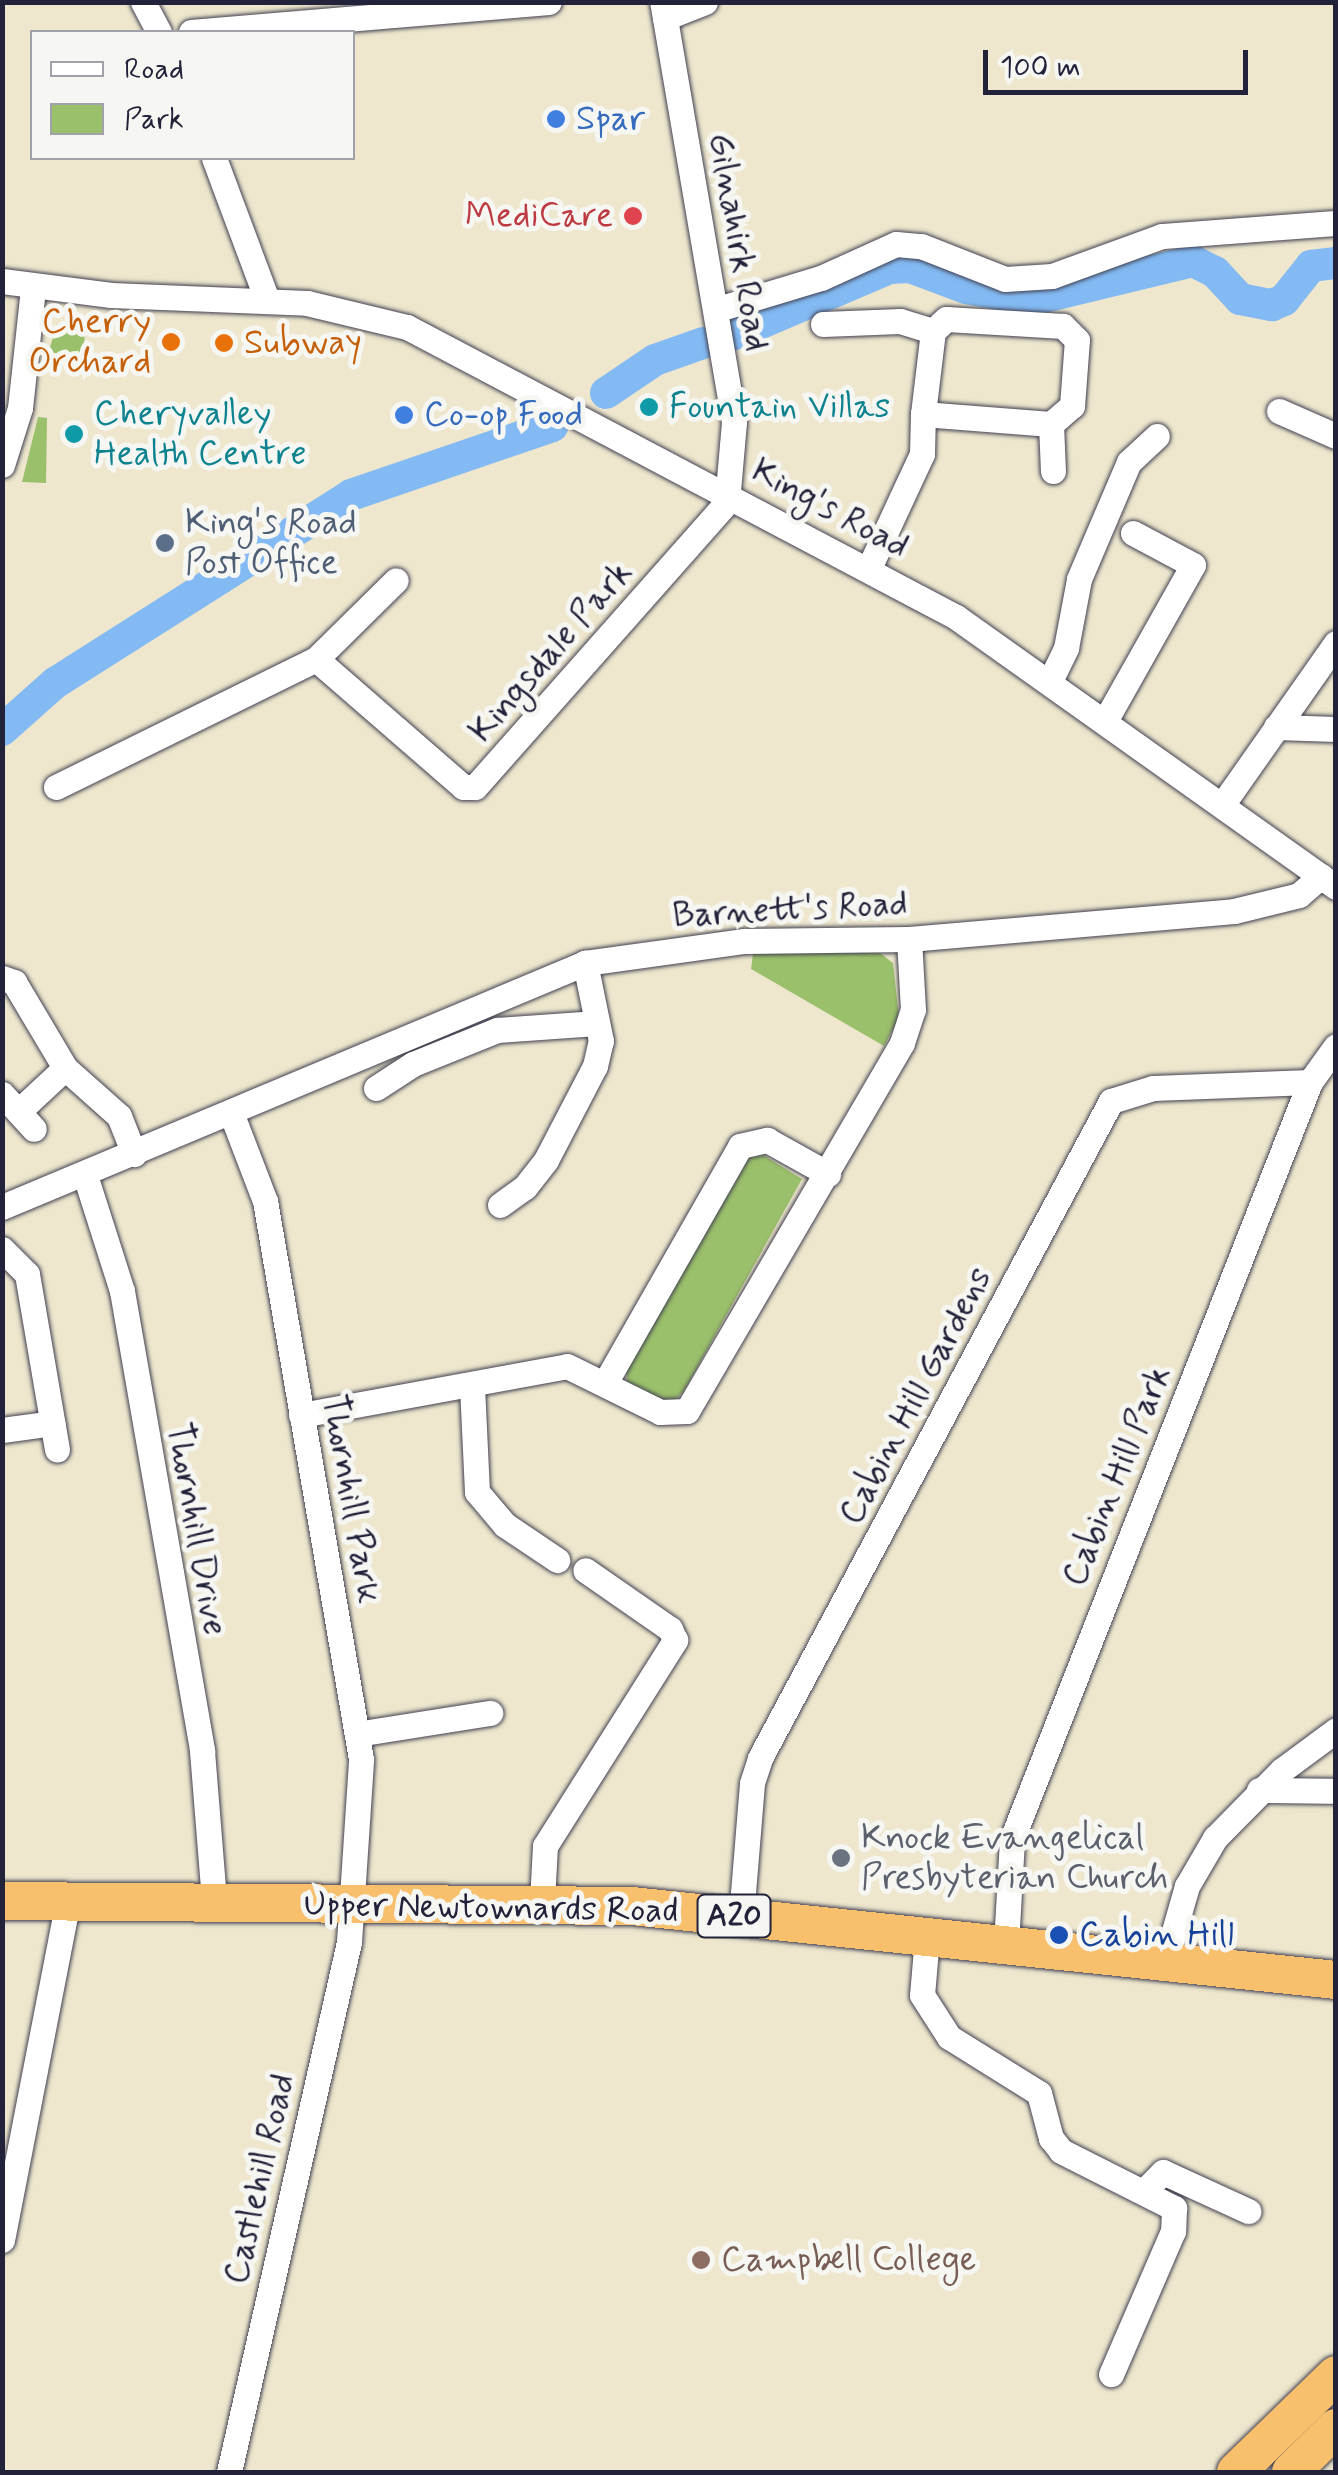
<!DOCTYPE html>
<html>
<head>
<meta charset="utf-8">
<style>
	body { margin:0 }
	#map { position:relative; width:1338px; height:2475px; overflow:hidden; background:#eee7ce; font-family:Mynerve,sans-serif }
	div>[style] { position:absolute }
	.green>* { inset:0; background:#9bc06b }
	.river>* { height:32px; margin:-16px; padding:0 16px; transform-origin:16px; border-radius:16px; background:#83baf3 }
	.roads { filter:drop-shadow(0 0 2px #414051) drop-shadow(0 0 2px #414051) }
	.minor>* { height:25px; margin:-12.5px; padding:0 12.5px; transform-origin:12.5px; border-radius:12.5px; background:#fff }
	.highway>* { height:38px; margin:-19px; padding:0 19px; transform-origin:19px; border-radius:19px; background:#f8bf6c }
	.dots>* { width:28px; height:28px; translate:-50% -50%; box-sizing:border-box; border:5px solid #f6f6f2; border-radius:50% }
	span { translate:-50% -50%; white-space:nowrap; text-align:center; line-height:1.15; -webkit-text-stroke:10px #f6f6f2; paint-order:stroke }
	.shield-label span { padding:2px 8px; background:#f6f6f2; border:2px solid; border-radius:8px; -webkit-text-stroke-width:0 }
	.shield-label { font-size:32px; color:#22223b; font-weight:700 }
	.shop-label { font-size:35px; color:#366cbe }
	.left { translate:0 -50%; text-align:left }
	.health-label { font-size:35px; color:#be3a42 }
	.right { translate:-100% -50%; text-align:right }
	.street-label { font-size:35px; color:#22223b }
	.food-label { font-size:35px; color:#c56008 }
	.culture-label { font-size:35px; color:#0d838f }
	.service-label { font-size:35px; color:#4e5e75 }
	.worship-label { font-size:35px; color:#5b616d }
	.transit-label { font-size:35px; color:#164399 }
	.education-label { font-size:35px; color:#785e54 }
	.frame { position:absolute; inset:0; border:5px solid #22223b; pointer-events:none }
	.legend { position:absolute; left:30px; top:30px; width:325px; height:130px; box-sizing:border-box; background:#f6f6f2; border:2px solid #a1a1a9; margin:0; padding:12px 18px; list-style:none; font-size:30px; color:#22223b }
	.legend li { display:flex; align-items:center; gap:20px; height:50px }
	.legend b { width:50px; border:2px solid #a1a1a9 }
	.scale { position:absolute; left:983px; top:50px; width:265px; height:45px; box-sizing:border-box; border:5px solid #22223b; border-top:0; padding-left:12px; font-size:30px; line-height:35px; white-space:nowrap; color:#22223b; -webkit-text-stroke:8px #f6f6f2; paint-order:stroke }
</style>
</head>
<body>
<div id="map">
	<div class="green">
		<i style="clip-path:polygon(85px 322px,84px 358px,47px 357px,57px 324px)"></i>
		<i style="clip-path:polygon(38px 417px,47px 418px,46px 483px,22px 482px)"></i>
		<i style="clip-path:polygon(843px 951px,880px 953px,893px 963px,899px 1018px,884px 1046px,751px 969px,753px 954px)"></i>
		<i style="clip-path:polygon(763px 1155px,802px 1179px,684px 1391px,674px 1401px,660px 1400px,628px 1387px,626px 1371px,749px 1158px)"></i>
	</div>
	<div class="river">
		<i style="left:735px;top:334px;width:168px;rotate:-23.1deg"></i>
		<i style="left:890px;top:268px;width:20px;rotate:-3deg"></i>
		<i style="left:910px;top:267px;width:60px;rotate:20.6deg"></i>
		<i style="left:966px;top:288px;width:67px;rotate:10.3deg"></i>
		<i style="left:1032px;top:300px;width:166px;rotate:-13.6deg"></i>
		<i style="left:1193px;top:261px;width:25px;rotate:27deg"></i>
		<i style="left:1215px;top:272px;width:37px;rotate:47deg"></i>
		<i style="left:1240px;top:299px;width:33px;rotate:11deg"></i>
		<i style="left:1272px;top:305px;width:13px;rotate:-23deg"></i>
		<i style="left:1284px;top:300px;width:43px;rotate:-51.5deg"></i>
		<i style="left:1311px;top:266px;width:25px;rotate:-7deg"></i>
		<i style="left:606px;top:393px;width:59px;rotate:-34deg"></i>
		<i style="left:655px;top:360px;width:51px;rotate:-19.5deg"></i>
		<i style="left:2px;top:730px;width:71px;rotate:-41.6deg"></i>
		<i style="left:55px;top:683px;width:351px;rotate:-32.4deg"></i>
		<i style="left:351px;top:495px;width:213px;rotate:-18.9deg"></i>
	</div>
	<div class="roads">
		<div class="minor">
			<i style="left:143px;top:2px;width:34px;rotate:62deg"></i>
			<i style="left:665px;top:18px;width:43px;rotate:-21.8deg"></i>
			<i style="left:191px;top:32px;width:359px;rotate:-4.8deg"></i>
			<i style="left:214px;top:158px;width:152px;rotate:69.5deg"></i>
			<i style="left:2px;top:281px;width:110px;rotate:7.3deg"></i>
			<i style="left:111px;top:295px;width:196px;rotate:2.3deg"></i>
			<i style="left:307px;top:303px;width:103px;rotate:13.5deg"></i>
			<i style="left:407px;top:327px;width:621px;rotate:27.84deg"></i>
			<i style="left:956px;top:617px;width:466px;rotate:35.4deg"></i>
			<i style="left:718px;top:309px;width:108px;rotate:-16.8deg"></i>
			<i style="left:821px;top:278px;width:82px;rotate:-24.4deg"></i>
			<i style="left:896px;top:244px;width:25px;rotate:5deg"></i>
			<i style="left:921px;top:246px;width:90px;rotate:21.4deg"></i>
			<i style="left:1005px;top:279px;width:47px;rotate:-3.7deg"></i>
			<i style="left:1052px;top:276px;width:117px;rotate:-20deg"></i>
			<i style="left:1162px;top:236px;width:174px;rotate:-4.3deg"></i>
			<i style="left:823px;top:324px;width:77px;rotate:-2.2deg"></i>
			<i style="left:900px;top:321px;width:34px;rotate:17deg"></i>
			<i style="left:1279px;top:411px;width:62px;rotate:23.7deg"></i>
			<i style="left:1051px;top:424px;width:47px;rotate:87.6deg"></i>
			<i style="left:2px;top:465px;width:60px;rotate:-72.5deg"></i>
			<i style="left:20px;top:408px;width:121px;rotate:-83.8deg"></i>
			<i style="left:869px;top:568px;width:126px;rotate:-65.1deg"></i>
			<i style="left:922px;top:454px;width:40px;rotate:-88.6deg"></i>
			<i style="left:923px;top:414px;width:128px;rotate:4.5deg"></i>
			<i style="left:1051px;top:424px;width:28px;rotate:-41deg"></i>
			<i style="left:1072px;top:406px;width:66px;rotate:-85.7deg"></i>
			<i style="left:1077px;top:340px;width:20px;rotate:-135deg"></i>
			<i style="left:1063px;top:326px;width:117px;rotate:-176.6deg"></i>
			<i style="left:946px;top:319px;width:18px;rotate:137deg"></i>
			<i style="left:933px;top:331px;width:84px;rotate:96.9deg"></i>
			<i style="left:316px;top:659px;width:195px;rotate:41deg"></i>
			<i style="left:463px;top:787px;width:12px"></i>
			<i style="left:475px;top:787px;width:380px;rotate:-48.5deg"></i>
			<i style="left:727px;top:502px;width:80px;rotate:-85deg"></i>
			<i style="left:734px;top:422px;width:426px;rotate:-99.7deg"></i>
			<i style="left:1050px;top:681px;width:37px;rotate:-64deg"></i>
			<i style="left:1066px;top:648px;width:70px;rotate:-79.3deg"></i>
			<i style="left:1079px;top:579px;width:127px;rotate:-66.9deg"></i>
			<i style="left:1129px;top:462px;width:38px;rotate:-43deg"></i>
			<i style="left:1105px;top:721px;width:179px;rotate:-60.6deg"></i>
			<i style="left:1193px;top:565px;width:68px;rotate:-151.9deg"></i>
			<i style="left:1276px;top:727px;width:60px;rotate:1.9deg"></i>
			<i style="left:56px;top:787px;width:290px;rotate:-26.2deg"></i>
			<i style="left:316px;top:659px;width:112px;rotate:-44.6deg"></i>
			<i style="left:1222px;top:805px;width:198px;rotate:-54.9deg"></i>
			<i style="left:2px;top:978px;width:13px;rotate:18deg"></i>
			<i style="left:14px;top:982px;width:100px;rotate:59.3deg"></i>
			<i style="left:65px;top:1068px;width:72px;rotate:41.6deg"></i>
			<i style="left:119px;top:1116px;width:41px;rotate:68.5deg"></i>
			<i style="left:376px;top:1088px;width:44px;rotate:-33deg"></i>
			<i style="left:413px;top:1064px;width:91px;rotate:-22deg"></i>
			<i style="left:497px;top:1030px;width:100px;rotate:-4deg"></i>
			<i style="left:2px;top:1094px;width:47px;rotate:47.6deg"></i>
			<i style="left:21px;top:1109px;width:60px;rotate:-43deg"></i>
			<i style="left:85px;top:1175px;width:122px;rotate:72.3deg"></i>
			<i style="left:122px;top:1291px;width:467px;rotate:80.1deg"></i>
			<i style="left:202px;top:1751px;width:149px;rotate:85.4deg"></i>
			<i style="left:500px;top:1205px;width:31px;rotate:-36deg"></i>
			<i style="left:525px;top:1187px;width:34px;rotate:-52deg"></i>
			<i style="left:546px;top:1160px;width:106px;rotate:-62.5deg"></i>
			<i style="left:595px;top:1066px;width:26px;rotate:-77deg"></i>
			<i style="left:601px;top:1041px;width:80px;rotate:-101.6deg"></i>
			<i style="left:2px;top:1207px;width:632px;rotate:-22.71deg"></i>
			<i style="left:585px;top:963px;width:161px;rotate:-7.9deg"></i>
			<i style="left:744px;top:941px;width:165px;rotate:-0.7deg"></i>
			<i style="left:909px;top:939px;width:326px;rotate:-4.9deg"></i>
			<i style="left:1234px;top:911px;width:67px;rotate:-13.8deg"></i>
			<i style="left:1299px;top:895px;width:29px;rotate:-41deg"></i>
			<i style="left:2px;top:1249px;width:35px;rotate:45deg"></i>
			<i style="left:27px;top:1274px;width:178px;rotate:80.3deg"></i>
			<i style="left:605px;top:1383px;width:273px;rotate:-60.3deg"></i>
			<i style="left:740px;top:1146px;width:28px;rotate:-13deg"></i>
			<i style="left:767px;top:1140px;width:70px;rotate:29.1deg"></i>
			<i style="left:472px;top:1386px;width:106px;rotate:87.3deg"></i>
			<i style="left:477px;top:1492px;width:43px;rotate:49.7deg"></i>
			<i style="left:505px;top:1525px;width:63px;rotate:33.9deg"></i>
			<i style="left:301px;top:1415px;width:270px;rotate:-10.4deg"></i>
			<i style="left:567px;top:1366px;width:104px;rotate:26.3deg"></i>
			<i style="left:660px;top:1412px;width:27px;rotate:-2deg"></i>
			<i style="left:687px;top:1411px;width:426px;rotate:-59.7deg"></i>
			<i style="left:902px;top:1043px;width:35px;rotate:-72deg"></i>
			<i style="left:913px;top:1010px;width:71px;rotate:-93.2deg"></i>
			<i style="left:2px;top:1430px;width:51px;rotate:-7.8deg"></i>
			<i style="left:357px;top:1734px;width:135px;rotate:-9deg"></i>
			<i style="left:1259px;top:1790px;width:77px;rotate:0.7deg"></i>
			<i style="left:542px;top:1901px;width:55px;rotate:-86.9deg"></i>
			<i style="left:545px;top:1846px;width:244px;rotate:-57.7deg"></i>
			<i style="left:675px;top:1640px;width:12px;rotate:-114deg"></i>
			<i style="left:670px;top:1629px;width:103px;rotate:-145.2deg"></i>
			<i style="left:741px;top:1917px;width:134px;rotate:-85.3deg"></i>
			<i style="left:752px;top:1783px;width:26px;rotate:-72deg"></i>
			<i style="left:760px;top:1758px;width:745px;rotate:-61.89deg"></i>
			<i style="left:1111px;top:1101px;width:44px;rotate:-17.2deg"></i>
			<i style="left:1153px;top:1088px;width:157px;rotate:-2.2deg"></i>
			<i style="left:927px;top:1937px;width:58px;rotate:94.9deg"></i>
			<i style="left:922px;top:1995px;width:50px;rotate:57.3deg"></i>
			<i style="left:949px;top:2037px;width:106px;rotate:31.9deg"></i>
			<i style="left:1039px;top:2093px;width:47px;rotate:75.1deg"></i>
			<i style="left:1051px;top:2138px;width:16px;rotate:52deg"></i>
			<i style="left:1061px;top:2151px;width:127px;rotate:26.8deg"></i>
			<i style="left:1174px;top:2208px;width:23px;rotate:92deg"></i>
			<i style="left:1173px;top:2231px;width:156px;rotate:113.4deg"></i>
			<i style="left:1006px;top:1944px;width:105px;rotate:-86.7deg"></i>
			<i style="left:1012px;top:1839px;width:814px;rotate:-68.51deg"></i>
			<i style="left:1310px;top:1082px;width:44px;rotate:-54.2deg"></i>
			<i style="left:1166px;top:1959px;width:76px;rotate:-74deg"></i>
			<i style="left:1187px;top:1886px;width:56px;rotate:-59.7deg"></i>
			<i style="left:1215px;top:1838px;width:95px;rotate:-45.4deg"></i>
			<i style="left:1282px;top:1770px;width:67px;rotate:-36.5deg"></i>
			<i style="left:1144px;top:2191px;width:27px;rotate:-45deg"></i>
			<i style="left:1163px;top:2172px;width:94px;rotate:24.6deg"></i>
			<i style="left:2px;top:2240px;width:344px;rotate:-79deg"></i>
			<i style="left:229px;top:2472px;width:543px;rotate:-77.24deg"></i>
			<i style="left:349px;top:1942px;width:183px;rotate:-86.2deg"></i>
			<i style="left:361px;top:1759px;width:566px;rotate:-99.76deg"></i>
			<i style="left:265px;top:1201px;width:92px;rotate:-111deg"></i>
		</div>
		<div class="highway">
			<i style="left:2px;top:1901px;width:630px;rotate:0.45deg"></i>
			<i style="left:632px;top:1906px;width:708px;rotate:6deg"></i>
			<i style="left:1236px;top:2472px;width:139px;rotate:-44.1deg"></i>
			<i style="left:1291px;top:2472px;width:63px;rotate:-44.4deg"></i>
		</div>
	</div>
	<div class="dots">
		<i style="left:556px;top:119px;background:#3f7fe0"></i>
		<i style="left:633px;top:216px;background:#e0444e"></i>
		<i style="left:171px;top:342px;background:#e8710a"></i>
		<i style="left:224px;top:343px;background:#e8710a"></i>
		<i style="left:649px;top:407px;background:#0f9aa8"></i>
		<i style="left:404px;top:415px;background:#3f7fe0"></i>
		<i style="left:74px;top:434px;background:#0f9aa8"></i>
		<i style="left:165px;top:543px;background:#5c6f8a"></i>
		<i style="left:841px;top:1858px;background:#6b7280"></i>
		<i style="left:1059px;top:1935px;background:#1a4fb4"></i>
		<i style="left:701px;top:2260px;background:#8d6e63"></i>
	</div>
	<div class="shield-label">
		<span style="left:734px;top:1916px">A20</span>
	</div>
	<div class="shop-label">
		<span class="left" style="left:576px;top:119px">Spar</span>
		<span class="left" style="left:424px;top:415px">Co-op Food</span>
	</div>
	<div class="health-label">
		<span class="right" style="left:613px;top:216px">MediCare</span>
	</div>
	<div class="street-label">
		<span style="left:738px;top:242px;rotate:80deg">Gilnahirk Road</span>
		<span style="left:830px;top:509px;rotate:28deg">King's Road</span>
		<span style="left:551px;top:652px;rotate:-49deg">Kingsdale Park</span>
		<span style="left:790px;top:910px;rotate:-3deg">Barnett's Road</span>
		<span style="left:916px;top:1396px;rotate:-62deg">Cabin Hill Gardens</span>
		<span style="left:1117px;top:1476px;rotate:-68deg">Cabin Hill Park</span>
		<span style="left:351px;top:1499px;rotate:80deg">Thornhill Park</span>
		<span style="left:196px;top:1529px;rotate:80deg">Thornhill Drive</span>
		<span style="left:491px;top:1908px;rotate:1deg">Upper Newtownards Road</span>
		<span style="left:260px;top:2179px;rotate:-77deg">Castlehill Road</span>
	</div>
	<div class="food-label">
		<span class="right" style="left:151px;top:342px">Cherry<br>Orchard</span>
		<span class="left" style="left:244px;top:343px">Subway</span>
	</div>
	<div class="culture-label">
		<span class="left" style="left:669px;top:407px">Fountain Villas</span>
		<span class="left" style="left:94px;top:434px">Cheryvalley<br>Health Centre</span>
	</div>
	<div class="service-label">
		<span class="left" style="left:185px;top:543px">King's Road<br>Post Office</span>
	</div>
	<div class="worship-label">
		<span class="left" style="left:861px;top:1858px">Knock Evangelical<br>Presbyterian Church</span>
	</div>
	<div class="transit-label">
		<span class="left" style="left:1079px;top:1935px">Cabin Hill</span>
	</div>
	<div class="education-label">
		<span class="left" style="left:721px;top:2260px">Campbell College</span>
	</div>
	<div class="frame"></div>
	<ul class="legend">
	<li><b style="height:12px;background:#fff"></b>Road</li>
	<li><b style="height:28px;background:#9bc06b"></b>Park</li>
	</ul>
	<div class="scale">100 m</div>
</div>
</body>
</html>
